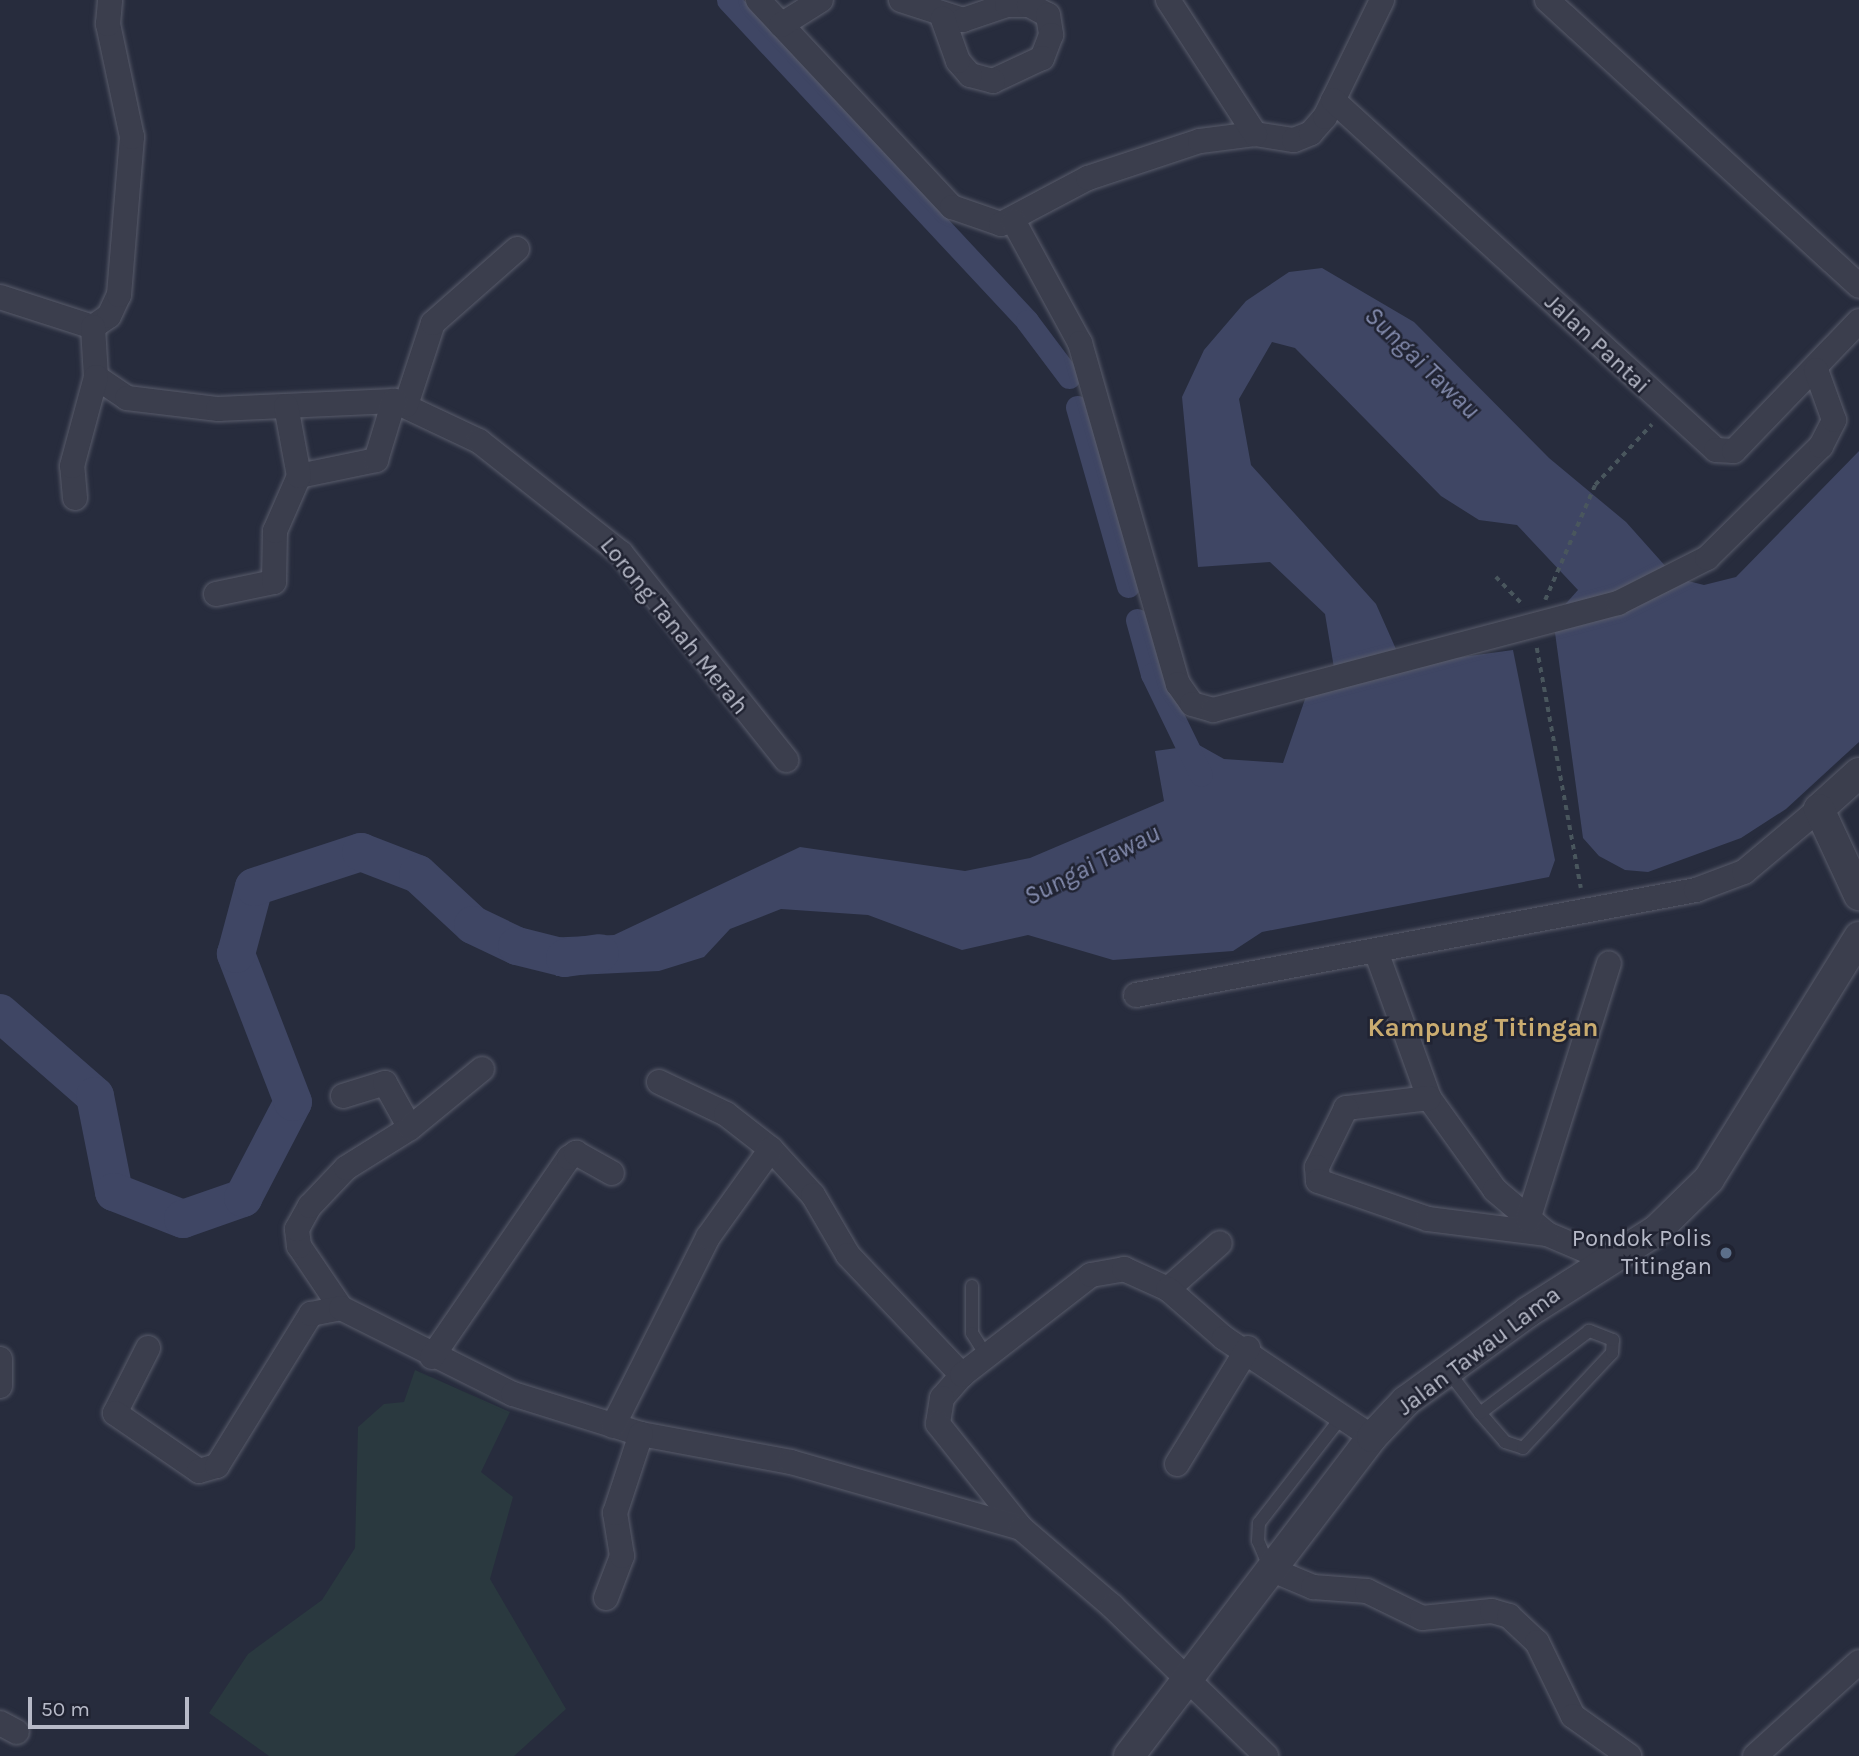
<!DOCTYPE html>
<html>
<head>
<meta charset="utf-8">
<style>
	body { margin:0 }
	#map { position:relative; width:1859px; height:1756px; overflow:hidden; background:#272c3d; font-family:Karla,sans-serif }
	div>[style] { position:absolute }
	.green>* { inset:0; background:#2a393f }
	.water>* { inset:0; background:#3f4664 }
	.canal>* { height:23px; margin:-11.5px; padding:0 11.5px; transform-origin:11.5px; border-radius:11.5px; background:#3f4664 }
	.river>* { height:38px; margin:-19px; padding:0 19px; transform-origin:19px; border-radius:19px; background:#3f4664 }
	.path>* { height:3.5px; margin-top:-1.75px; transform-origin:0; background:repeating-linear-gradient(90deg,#49565d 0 5px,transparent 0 10px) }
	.roads { filter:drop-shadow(0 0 2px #595c6b) drop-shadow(0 0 2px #595c6b) }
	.service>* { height:12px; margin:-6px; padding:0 6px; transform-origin:6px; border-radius:6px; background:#3b3e4d }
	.minor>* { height:24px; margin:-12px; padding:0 12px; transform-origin:12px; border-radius:12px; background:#3b3e4d }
	.tertiary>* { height:30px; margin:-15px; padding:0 15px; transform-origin:15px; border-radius:15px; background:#3b3e4d }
	.dots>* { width:19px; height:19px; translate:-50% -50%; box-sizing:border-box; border:4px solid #202332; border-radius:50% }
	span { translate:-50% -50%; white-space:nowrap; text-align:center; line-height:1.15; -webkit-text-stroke:5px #202332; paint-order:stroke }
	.street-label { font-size:24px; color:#b7bac8 }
	.poi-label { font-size:24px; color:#b7bac8 }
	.right { translate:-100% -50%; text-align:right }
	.water-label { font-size:26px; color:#828aac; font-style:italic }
	.neighbourhood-label { font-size:26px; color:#caac70; font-weight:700 }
	.scale { position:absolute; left:28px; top:1697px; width:161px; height:32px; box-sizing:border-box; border:4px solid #b7bac8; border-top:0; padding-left:9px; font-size:21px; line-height:24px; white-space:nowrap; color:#b7bac8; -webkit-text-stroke:5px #202332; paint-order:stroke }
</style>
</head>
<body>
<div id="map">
	<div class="green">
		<i style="clip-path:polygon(415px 1370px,510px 1412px,481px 1472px,513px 1497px,490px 1579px,566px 1709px,514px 1756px,269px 1756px,209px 1713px,248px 1654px,322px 1600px,355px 1548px,358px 1427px,384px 1404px,404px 1402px)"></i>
	</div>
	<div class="water">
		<i style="clip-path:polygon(1322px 268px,1414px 322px,1549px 458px,1626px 522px,1676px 578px,1704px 585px,1736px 577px,1859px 451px,1859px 742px,1786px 809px,1741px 838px,1648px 872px,1625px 870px,1599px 856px,1583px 838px,1553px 618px,1578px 590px,1517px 525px,1479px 520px,1441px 496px,1295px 348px,1272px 342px,1239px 399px,1251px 465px,1376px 604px,1403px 665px,1513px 650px,1555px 860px,1549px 877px,1262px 932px,1233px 951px,1113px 960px,1028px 935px,962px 950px,868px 915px,781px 909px,730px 929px,704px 957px,659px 971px,556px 976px,544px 938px,614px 935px,800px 847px,965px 871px,1030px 858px,1164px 801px,1155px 751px,1199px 745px,1224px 759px,1283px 763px,1314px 673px,1334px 668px,1325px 614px,1270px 562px,1198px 567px,1182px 397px,1204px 350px,1246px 301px,1289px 272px)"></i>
	</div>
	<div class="canal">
		<i style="left:728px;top:0;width:439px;rotate:47deg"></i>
		<i style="left:1027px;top:321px;width:70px;rotate:53.1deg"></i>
		<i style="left:1077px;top:407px;width:186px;rotate:74.1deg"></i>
		<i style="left:1137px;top:620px;width:56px;rotate:74.5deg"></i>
		<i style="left:1152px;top:674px;width:112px;rotate:64.1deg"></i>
	</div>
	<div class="river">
		<i style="left:0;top:1013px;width:126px;rotate:41.1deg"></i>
		<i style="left:95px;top:1096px;width:98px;rotate:78.8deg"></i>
		<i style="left:114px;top:1192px;width:74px;rotate:21.4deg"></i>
		<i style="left:183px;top:1219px;width:64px;rotate:-19.3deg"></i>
		<i style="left:243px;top:1198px;width:108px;rotate:-62.5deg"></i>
		<i style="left:293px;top:1102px;width:159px;rotate:-111.1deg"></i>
		<i style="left:236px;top:954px;width:69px;rotate:-75deg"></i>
		<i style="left:254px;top:887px;width:113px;rotate:-18.1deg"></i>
		<i style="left:361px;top:852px;width:61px;rotate:21.1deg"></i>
		<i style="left:418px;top:874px;width:75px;rotate:42.8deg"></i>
		<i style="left:473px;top:925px;width:49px;rotate:25.5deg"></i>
		<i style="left:517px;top:946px;width:49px;rotate:14deg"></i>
		<i style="left:565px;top:958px;width:35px;rotate:-8deg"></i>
	</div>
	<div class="path">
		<i style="left:1496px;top:577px;width:39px;rotate:46deg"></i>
		<i style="left:1545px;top:600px;width:125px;rotate:-66.5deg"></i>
		<i style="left:1595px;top:485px;width:83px;rotate:-46.9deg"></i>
		<i style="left:1537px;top:648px;width:244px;rotate:79.6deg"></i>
	</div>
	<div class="roads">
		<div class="service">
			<i style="left:972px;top:1286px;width:47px;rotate:90deg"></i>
			<i style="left:972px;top:1333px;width:26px;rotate:58deg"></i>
			<i style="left:1448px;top:1371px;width:53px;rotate:52.7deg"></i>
			<i style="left:1480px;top:1413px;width:38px;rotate:49deg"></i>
			<i style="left:1505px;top:1442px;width:19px;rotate:18deg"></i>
			<i style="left:1523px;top:1448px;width:130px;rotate:-46.9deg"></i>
			<i style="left:1612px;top:1353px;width:13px;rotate:-86deg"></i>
			<i style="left:1613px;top:1340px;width:26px;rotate:-159deg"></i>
			<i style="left:1589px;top:1331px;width:136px;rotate:143deg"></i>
			<i style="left:1270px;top:1569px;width:30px;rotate:-113deg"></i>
			<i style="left:1258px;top:1541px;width:18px;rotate:-87deg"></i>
			<i style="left:1259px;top:1523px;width:137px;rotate:-52.1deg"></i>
		</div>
		<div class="minor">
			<i style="left:758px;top:0;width:284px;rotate:46.9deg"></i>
			<i style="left:952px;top:207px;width:52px;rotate:19.1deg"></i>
			<i style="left:1001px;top:224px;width:98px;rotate:-27.9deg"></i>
			<i style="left:1088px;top:178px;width:118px;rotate:-18.3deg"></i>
			<i style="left:1200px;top:141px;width:55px;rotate:-7.3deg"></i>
			<i style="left:1255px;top:134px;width:39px;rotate:9deg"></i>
			<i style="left:1294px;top:140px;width:18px;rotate:-22deg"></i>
			<i style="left:1311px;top:133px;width:21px;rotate:-49deg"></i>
			<i style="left:1325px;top:117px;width:130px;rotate:-64deg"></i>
			<i style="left:901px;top:0;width:65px;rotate:17.9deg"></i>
			<i style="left:963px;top:20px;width:46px;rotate:-18.8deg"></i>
			<i style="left:1007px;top:5px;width:22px"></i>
			<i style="left:1029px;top:5px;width:21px;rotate:28deg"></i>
			<i style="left:1048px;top:15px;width:20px;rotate:81deg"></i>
			<i style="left:1051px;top:35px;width:25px;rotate:111deg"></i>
			<i style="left:1042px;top:58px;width:54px;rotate:154.9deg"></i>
			<i style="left:993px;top:81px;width:24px;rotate:-165deg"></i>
			<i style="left:970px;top:75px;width:18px;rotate:-131deg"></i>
			<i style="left:958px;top:61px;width:45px;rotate:-109.7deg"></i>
			<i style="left:1168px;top:0;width:160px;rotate:57deg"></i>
			<i style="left:1547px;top:0;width:423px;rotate:42.5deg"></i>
			<i style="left:781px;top:25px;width:47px;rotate:-32deg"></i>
			<i style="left:1333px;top:100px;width:519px;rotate:42.42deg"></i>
			<i style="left:1716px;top:450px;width:18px;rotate:3deg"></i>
			<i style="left:1734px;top:451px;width:180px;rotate:-46.1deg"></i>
			<i style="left:1014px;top:222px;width:138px;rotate:61.4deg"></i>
			<i style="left:1080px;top:343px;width:355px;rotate:74deg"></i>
			<i style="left:1178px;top:684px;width:24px;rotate:55deg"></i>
			<i style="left:1192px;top:704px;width:22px;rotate:16deg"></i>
			<i style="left:1213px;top:710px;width:419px;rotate:-14.8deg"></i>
			<i style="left:1618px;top:603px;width:100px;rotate:-26.8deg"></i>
			<i style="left:1707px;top:558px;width:160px;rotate:-44.5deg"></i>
			<i style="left:1821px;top:446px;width:29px;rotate:-63deg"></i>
			<i style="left:1834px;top:420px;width:53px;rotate:-109.8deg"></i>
			<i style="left:0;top:297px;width:98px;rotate:17.9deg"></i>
			<i style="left:93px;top:327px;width:19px;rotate:-35deg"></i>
			<i style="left:109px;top:316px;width:23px;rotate:-65deg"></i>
			<i style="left:119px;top:295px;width:159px;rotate:-85.3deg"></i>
			<i style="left:132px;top:137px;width:116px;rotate:-102deg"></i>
			<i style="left:108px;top:24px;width:24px;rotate:-85deg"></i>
			<i style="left:93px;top:327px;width:50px;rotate:86.6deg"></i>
			<i style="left:96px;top:377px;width:37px;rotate:34deg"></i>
			<i style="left:127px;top:398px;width:92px;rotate:6.9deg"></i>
			<i style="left:218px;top:409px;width:176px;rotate:-2.6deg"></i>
			<i style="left:394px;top:401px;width:94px;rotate:25.2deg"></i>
			<i style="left:479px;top:441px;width:181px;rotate:38.3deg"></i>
			<i style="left:621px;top:553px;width:265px;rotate:51.4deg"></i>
			<i style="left:406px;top:405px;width:86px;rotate:-71.8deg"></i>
			<i style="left:433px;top:323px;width:112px;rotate:-41.4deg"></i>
			<i style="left:299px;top:476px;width:79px;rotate:-11.7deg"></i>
			<i style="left:376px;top:460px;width:62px;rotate:-73deg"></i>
			<i style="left:75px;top:498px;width:32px;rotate:-95deg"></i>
			<i style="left:72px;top:466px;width:92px;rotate:-74.9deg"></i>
			<i style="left:216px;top:594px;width:59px;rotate:-11.7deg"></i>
			<i style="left:274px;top:582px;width:51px;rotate:-88.9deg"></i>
			<i style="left:275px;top:531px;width:60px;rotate:-66.4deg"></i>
			<i style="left:299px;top:476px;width:71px;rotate:-100.5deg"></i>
			<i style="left:1377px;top:954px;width:153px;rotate:70.1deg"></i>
			<i style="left:1429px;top:1098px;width:113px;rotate:54.3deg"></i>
			<i style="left:1495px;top:1190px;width:68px;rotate:40.2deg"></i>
			<i style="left:1547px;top:1234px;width:64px;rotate:23deg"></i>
			<i style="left:1136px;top:995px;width:570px;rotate:-10.62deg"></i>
			<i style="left:1696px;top:890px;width:51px;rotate:-20.6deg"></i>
			<i style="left:1744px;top:872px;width:98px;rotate:-40deg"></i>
			<i style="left:659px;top:1082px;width:74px;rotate:25.5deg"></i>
			<i style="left:726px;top:1114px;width:57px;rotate:37.9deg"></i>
			<i style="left:771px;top:1149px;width:62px;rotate:47.6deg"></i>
			<i style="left:813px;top:1195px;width:69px;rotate:59.7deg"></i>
			<i style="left:848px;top:1255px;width:166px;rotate:46.5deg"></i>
			<i style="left:962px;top:1375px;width:30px;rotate:131deg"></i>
			<i style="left:942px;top:1398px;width:26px;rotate:99deg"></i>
			<i style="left:938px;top:1424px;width:133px;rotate:51.4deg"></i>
			<i style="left:343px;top:1096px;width:44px;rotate:-17.2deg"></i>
			<i style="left:385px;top:1083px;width:51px;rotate:60.9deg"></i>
			<i style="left:1429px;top:1098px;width:84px;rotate:173.1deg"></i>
			<i style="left:1346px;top:1108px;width:66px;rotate:116.2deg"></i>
			<i style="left:1317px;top:1167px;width:14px;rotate:86deg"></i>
			<i style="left:1318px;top:1181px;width:116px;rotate:19.1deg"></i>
			<i style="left:1428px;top:1219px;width:120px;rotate:7.2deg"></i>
			<i style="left:1528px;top:1220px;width:269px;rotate:-72.5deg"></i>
			<i style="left:1168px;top:1289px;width:69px;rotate:-41.5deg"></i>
			<i style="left:341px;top:1308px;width:75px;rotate:-124.1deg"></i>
			<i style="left:299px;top:1246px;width:17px;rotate:-97deg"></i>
			<i style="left:297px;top:1229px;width:26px;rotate:-61deg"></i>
			<i style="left:310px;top:1206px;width:52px;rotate:-46.5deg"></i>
			<i style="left:346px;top:1168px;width:75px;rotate:-32deg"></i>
			<i style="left:410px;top:1128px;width:93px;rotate:-39.3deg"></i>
			<i style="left:148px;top:1348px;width:73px;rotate:116.9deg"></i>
			<i style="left:115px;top:1413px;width:102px;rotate:34.6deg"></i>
			<i style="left:199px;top:1471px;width:19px;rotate:-16deg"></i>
			<i style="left:217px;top:1466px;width:179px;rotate:-58.3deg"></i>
			<i style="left:311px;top:1314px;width:31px;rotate:-11deg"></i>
			<i style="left:341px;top:1308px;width:192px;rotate:26.6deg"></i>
			<i style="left:513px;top:1394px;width:134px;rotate:17.4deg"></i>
			<i style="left:641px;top:1434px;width:153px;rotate:10.6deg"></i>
			<i style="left:791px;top:1462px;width:239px;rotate:16deg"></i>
			<i style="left:1021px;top:1528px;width:120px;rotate:40.6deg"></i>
			<i style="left:1112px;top:1606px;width:215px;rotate:44.2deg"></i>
			<i style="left:432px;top:1357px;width:242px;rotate:-55.5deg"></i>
			<i style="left:569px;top:1158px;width:9px;rotate:-36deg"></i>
			<i style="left:576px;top:1153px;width:41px;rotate:29.1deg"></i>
			<i style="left:0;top:1359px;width:27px;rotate:90deg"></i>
			<i style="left:962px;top:1375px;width:163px;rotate:-37.8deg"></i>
			<i style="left:1091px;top:1275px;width:34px;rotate:-10deg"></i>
			<i style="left:1124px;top:1269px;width:48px;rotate:24.4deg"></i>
			<i style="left:1168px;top:1289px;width:74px;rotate:41.2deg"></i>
			<i style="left:1224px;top:1338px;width:178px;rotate:33.8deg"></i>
			<i style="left:613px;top:1426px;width:212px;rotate:-63.3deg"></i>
			<i style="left:708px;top:1237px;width:108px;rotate:-54.4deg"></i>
			<i style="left:1177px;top:1464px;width:136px;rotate:-58.5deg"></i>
			<i style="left:1270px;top:1569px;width:47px;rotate:22.7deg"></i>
			<i style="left:1313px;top:1587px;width:54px;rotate:4.2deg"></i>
			<i style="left:1367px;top:1591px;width:61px;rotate:26.1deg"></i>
			<i style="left:1422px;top:1618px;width:70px;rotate:-5.7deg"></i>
			<i style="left:1492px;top:1611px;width:18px;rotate:16deg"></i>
			<i style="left:1509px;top:1616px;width:38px;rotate:43deg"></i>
			<i style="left:1537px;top:1642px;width:82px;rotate:64.1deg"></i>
			<i style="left:1573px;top:1716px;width:69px;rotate:35.5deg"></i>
			<i style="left:606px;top:1598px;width:45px;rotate:-69.1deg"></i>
			<i style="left:622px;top:1556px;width:44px;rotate:-99.2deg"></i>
			<i style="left:615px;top:1513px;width:83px;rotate:-71.8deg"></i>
			<i style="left:0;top:1723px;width:19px;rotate:28deg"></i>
			<i style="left:1755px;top:1756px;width:140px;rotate:-42.1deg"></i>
		</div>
		<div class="tertiary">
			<i style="left:1859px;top:773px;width:54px;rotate:138deg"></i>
			<i style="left:1819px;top:809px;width:95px;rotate:65.1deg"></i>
			<i style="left:1129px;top:1756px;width:401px;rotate:-52.7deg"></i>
			<i style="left:1372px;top:1437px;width:50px;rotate:-46.6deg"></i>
			<i style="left:1406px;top:1401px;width:151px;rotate:-36.1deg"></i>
			<i style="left:1528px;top:1312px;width:153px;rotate:-32.4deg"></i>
			<i style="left:1657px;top:1230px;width:73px;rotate:-44.4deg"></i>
			<i style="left:1709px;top:1179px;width:285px;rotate:-58.2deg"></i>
		</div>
	</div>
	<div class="dots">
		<i style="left:1726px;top:1253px;background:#5c6f8a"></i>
	</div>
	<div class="street-label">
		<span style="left:1597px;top:344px;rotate:43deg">Jalan Pantai</span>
		<span style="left:674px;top:626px;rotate:51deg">Lorong Tanah Merah</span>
		<span style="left:1479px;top:1351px;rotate:-37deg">Jalan Tawau Lama</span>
	</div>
	<div class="poi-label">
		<span class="right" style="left:1712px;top:1253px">Pondok Polis<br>Titingan</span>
	</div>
	<div class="water-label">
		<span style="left:1422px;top:363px;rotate:44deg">Sungai Tawau</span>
		<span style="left:1092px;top:865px;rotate:-27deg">Sungai Tawau</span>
	</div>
	<div class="neighbourhood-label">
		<span style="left:1483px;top:1028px">Kampung Titingan</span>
	</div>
	<div class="scale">50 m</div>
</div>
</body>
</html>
